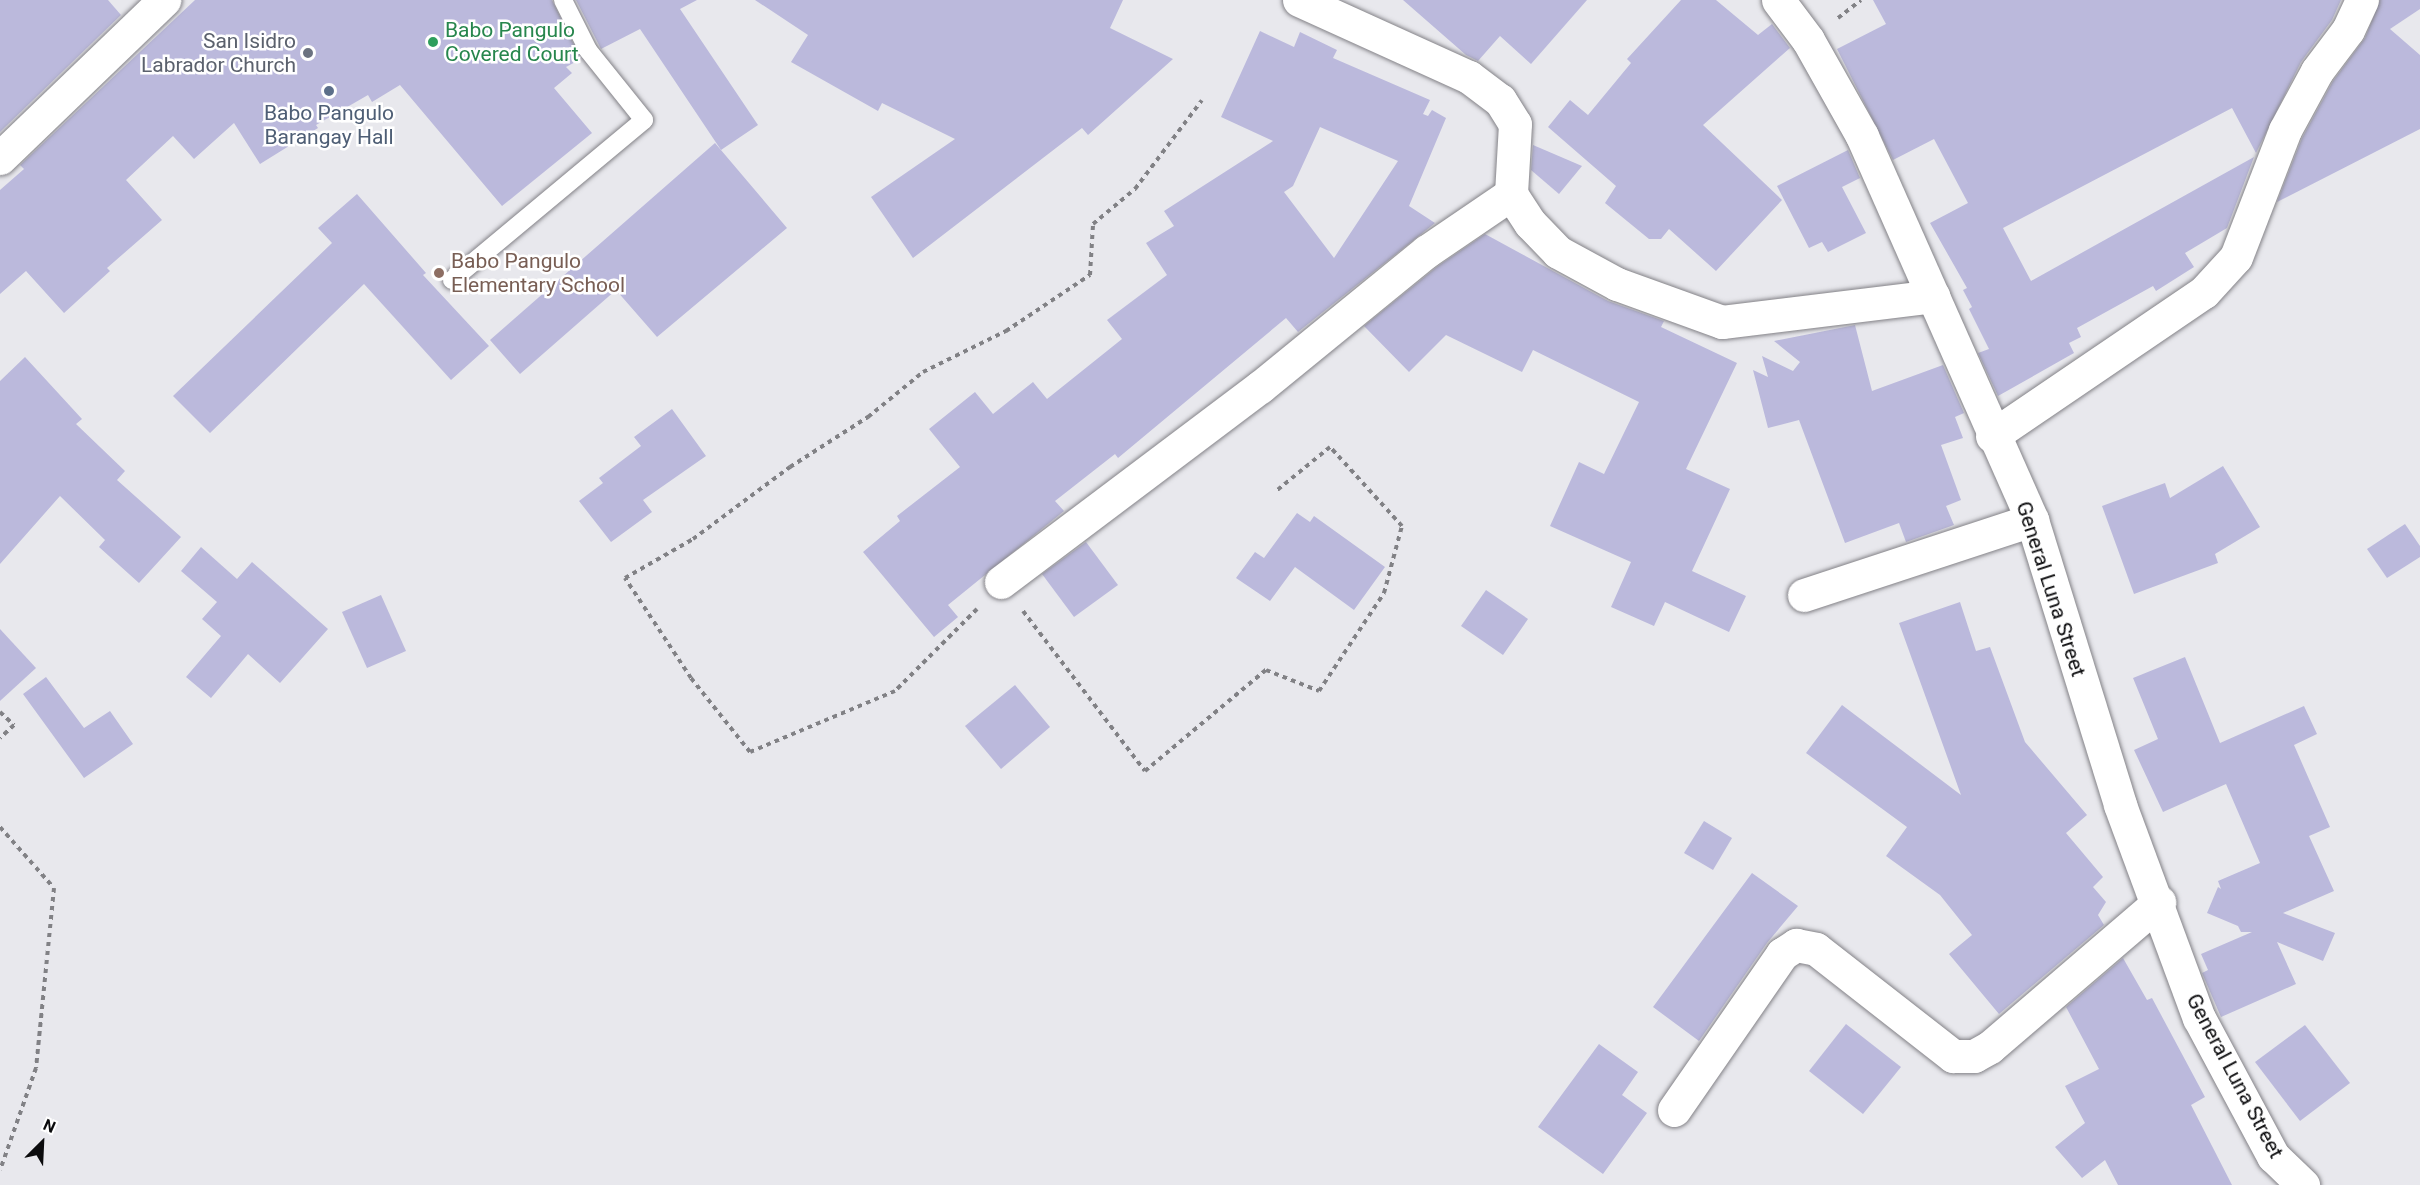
<!DOCTYPE html>
<html>
<head>
<meta charset="utf-8">
<style>
	body { margin:0 }
	#map { position:relative; width:2420px; height:1185px; overflow:hidden; background:#e8e8ed; font-family:Roboto,sans-serif }
	div>[style] { position:absolute }
	.building>* { inset:0; background:#bbb9dc }
	.path>* { height:4px; margin-top:-2px; transform-origin:0; background:repeating-linear-gradient(90deg,#818185 0 4.5px,transparent 0 9px) }
	.roads { filter:drop-shadow(0 0 2px #838287) drop-shadow(0 0 2px #838287) }
	.service>* { height:18px; margin:-9px; padding:0 9px; transform-origin:9px; border-radius:9px; background:#fff }
	.minor>* { height:33px; margin:-16.5px; padding:0 16.5px; transform-origin:16.5px; border-radius:16.5px; background:#fff }
	.tertiary>* { height:33px; margin:-16.5px; padding:0 16.5px; transform-origin:16.5px; border-radius:16.5px; background:#fff }
	.dots>* { width:16px; height:16px; translate:-50% -50%; box-sizing:border-box; border:3px solid #fff; border-radius:50% }
	span { translate:-50% -50%; white-space:nowrap; text-align:center; line-height:1.15; -webkit-text-stroke:5px #fff; paint-order:stroke }
	.leisure-label { font-size:21px; color:#27864d }
	.left { translate:0 -50%; text-align:left }
	.worship-label { font-size:21px; color:#5b616d }
	.right { translate:-100% -50%; text-align:right }
	.service-label { font-size:21px; color:#4e5e75 }
	.education-label { font-size:21px; color:#785e54 }
	.street-label { font-size:21px; color:#0b0b0d }
	.north { position:absolute; left:12px; top:1113px; width:60px; height:60px; -webkit-text-stroke:4px #fff; paint-order:stroke; rotate:24deg; font-size:16px; font-weight:700; line-height:24px; text-align:center; color:#0b0b0d }
	.north::after { content:''; display:block; margin:auto; width:21px; height:27px; background:#0b0b0d; clip-path:polygon(50% 0,100% 100%,50% 72%,0 100%) }
</style>
</head>
<body>
<div id="map">
	<div class="building">
		<i style="clip-path:polygon(0 0,108px 0,121px 15px,0 132px)"></i>
		<i style="clip-path:polygon(195px 0,552px 0,581px 59px,566px 67px,572px 73px,554px 88px,592px 133px,502px 206px,400px 85px,372px 102px,368px 95px,316px 125px,318px 128px,260px 164px,234px 123px,194px 159px,173px 136px,126px 180px,162px 220px,107px 268px,110px 271px,64px 313px,26px 271px,0 294px,0 190px,24px 169px,20px 165px)"></i>
		<i style="clip-path:polygon(576px 0,697px 0,680px 9px,758px 125px,721px 150px,640px 29px,601px 49px)"></i>
		<i style="clip-path:polygon(755px 0,1123px 0,1110px 28px,1173px 59px,1088px 135px,1082px 128px,913px 258px,871px 197px,955px 139px,882px 103px,878px 111px,791px 62px,808px 35px)"></i>
		<i style="clip-path:polygon(1403px 0,1587px 0,1531px 64px,1500px 36px,1478px 61px,1466px 55px)"></i>
		<i style="clip-path:polygon(1681px 0,1716px 0,1758px 35px,1772px 24px,1790px 48px,1703px 125px,1782px 200px,1716px 271px,1669px 229px,1661px 239px,1649px 239px,1605px 203px,1616px 186px,1548px 127px,1570px 100px,1588px 115px,1631px 63px,1627px 59px)"></i>
		<i style="clip-path:polygon(1873px 0,2341px 0,2332px 20px,2301px 62px,2256px 153px,2232px 108px,2003px 228px,2031px 281px,2254px 157px,2227px 228px,2185px 253px,2194px 267px,2156px 291px,2153px 286px,2077px 328px,2081px 337px,2069px 343px,2074px 353px,1998px 396px,1978px 353px,1989px 349px,1969px 309px,1972px 307px,1963px 290px,1967px 288px,1930px 223px,1968px 203px,1934px 139px,1893px 160px,1837px 49px,1886px 24px)"></i>
		<i style="clip-path:polygon(2380px 0,2420px 0,2420px 9px,2390px 29px,2420px 55px,2420px 129px,2277px 202px,2302px 138px,2333px 81px,2365px 38px)"></i>
		<i style="clip-path:polygon(evenodd,1260px 31px,1294px 47px,1300px 32px,1337px 50px,1333px 58px,1430px 100px,1423px 114px,1428px 116px,1432px 110px,1446px 118px,1409px 206px,1435px 223px,1298px 332px,1286px 318px,1118px 458px,1115px 454px,1055px 501px,1064px 511px,948px 605px,958px 617px,934px 637px,863px 552px,900px 521px,897px 516px,960px 467px,929px 429px,975px 392px,993px 414px,1033px 382px,1047px 399px,1122px 339px,1107px 320px,1167px 275px,1146px 243px,1174px 226px,1164px 211px,1273px 141px,1221px 117px,1260px 31px,1320px 127px,1398px 161px,1334px 258px,1284px 192px,1293px 186px,1320px 127px)"></i>
		<i style="clip-path:polygon(715px 143px,787px 228px,657px 337px,616px 290px,520px 374px,490px 340px)"></i>
		<i style="clip-path:polygon(1533px 145px,1582px 166px,1559px 194px,1531px 170px)"></i>
		<i style="clip-path:polygon(1848px 150px,1860px 178px,1842px 187px,1866px 233px,1828px 252px,1822px 242px,1809px 248px,1777px 186px)"></i>
		<i style="clip-path:polygon(357px 194px,426px 273px,423px 275px,489px 346px,451px 380px,364px 284px,210px 433px,173px 396px,332px 243px,318px 228px)"></i>
		<i style="clip-path:polygon(1485px 234px,1608px 301px,1664px 321px,1661px 327px,1737px 363px,1686px 469px,1730px 489px,1692px 571px,1746px 596px,1729px 632px,1665px 602px,1654px 626px,1611px 607px,1631px 562px,1550px 526px,1579px 462px,1604px 474px,1639px 402px,1533px 350px,1522px 372px,1446px 335px,1409px 372px,1364px 326px,1438px 266px)"></i>
		<i style="clip-path:polygon(1855px 325px,1872px 391px,1943px 365px,1964px 413px,1955px 417px,1963px 438px,1941px 445px,1961px 500px,1946px 506px,1954px 525px,1906px 542px,1899px 523px,1845px 543px,1799px 420px,1768px 428px,1753px 370px,1768px 377px,1762px 356px,1793px 371px,1800px 362px,1774px 341px)"></i>
		<i style="clip-path:polygon(25px 357px,82px 419px,76px 424px,125px 471px,117px 480px,181px 537px,139px 583px,99px 547px,105px 540px,60px 496px,0 564px,0 381px)"></i>
		<i style="clip-path:polygon(672px 409px,706px 456px,643px 500px,652px 512px,611px 542px,579px 501px,603px 483px,599px 478px,641px 446px,634px 437px)"></i>
		<i style="clip-path:polygon(2223px 466px,2260px 527px,2215px 554px,2218px 563px,2134px 594px,2102px 506px,2165px 483px,2170px 498px)"></i>
		<i style="clip-path:polygon(1297px 513px,1310px 522px,1314px 516px,1385px 567px,1354px 610px,1295px 567px,1270px 601px,1236px 578px,1255px 552px,1264px 558px)"></i>
		<i style="clip-path:polygon(2405px 524px,2420px 546px,2420px 557px,2387px 578px,2367px 549px)"></i>
		<i style="clip-path:polygon(1086px 542px,1118px 585px,1074px 617px,1042px 574px)"></i>
		<i style="clip-path:polygon(201px 547px,237px 579px,252px 562px,328px 629px,280px 683px,248px 654px,211px 698px,186px 677px,221px 636px,202px 619px,217px 602px,181px 571px)"></i>
		<i style="clip-path:polygon(1486px 590px,1528px 619px,1503px 655px,1461px 626px)"></i>
		<i style="clip-path:polygon(381px 595px,406px 651px,367px 668px,342px 612px)"></i>
		<i style="clip-path:polygon(1960px 602px,1976px 651px,1990px 647px,2025px 742px,2087px 815px,2066px 833px,2103px 877px,2093px 887px,2106px 902px,2098px 915px,2104px 925px,1999px 1014px,1949px 954px,1972px 935px,1940px 895px,1886px 856px,1907px 827px,1806px 753px,1842px 705px,1961px 795px,1899px 623px)"></i>
		<i style="clip-path:polygon(0 629px,36px 668px,0 701px)"></i>
		<i style="clip-path:polygon(2185px 657px,2220px 743px,2304px 706px,2317px 734px,2294px 745px,2330px 827px,2309px 836px,2334px 891px,2283px 913px,2335px 933px,2323px 961px,2277px 942px,2296px 984px,2221px 1017px,2202px 973px,2208px 970px,2201px 954px,2252px 932px,2241px 932px,2238px 926px,2207px 913px,2218px 887px,2221px 889px,2218px 881px,2260px 863px,2226px 784px,2163px 812px,2134px 750px,2158px 739px,2133px 678px)"></i>
		<i style="clip-path:polygon(46px 677px,84px 728px,110px 711px,133px 744px,84px 778px,23px 694px)"></i>
		<i style="clip-path:polygon(1015px 685px,1050px 727px,1001px 769px,965px 726px)"></i>
		<i style="clip-path:polygon(1704px 821px,1732px 838px,1713px 870px,1684px 853px)"></i>
		<i style="clip-path:polygon(1752px 873px,1798px 906px,1767px 943px,1699px 1041px,1653px 1007px)"></i>
		<i style="clip-path:polygon(2123px 958px,2147px 1000px,2152px 998px,2205px 1097px,2191px 1105px,2232px 1185px,2118px 1185px,2105px 1160px,2082px 1178px,2055px 1147px,2085px 1123px,2065px 1086px,2099px 1069px,2066px 1007px)"></i>
		<i style="clip-path:polygon(1846px 1024px,1901px 1067px,1863px 1114px,1809px 1071px)"></i>
		<i style="clip-path:polygon(2305px 1025px,2350px 1083px,2300px 1121px,2255px 1062px)"></i>
		<i style="clip-path:polygon(1599px 1044px,1638px 1072px,1622px 1095px,1647px 1113px,1603px 1174px,1538px 1127px)"></i>
	</div>
	<div class="path">
		<i style="left:1838px;top:18px;width:29px;rotate:-38deg"></i>
		<i style="left:977px;top:609px;width:116px;rotate:135deg"></i>
		<i style="left:895px;top:691px;width:157px;rotate:157.2deg"></i>
		<i style="left:750px;top:752px;width:95px;rotate:-128.6deg"></i>
		<i style="left:691px;top:678px;width:120px;rotate:-123.4deg"></i>
		<i style="left:625px;top:578px;width:78px;rotate:-29.8deg"></i>
		<i style="left:693px;top:539px;width:121px;rotate:-36.6deg"></i>
		<i style="left:790px;top:467px;width:93px;rotate:-32.7deg"></i>
		<i style="left:868px;top:417px;width:71px;rotate:-39.3deg"></i>
		<i style="left:923px;top:372px;width:93px;rotate:-26.3deg"></i>
		<i style="left:1006px;top:331px;width:101px;rotate:-33.7deg"></i>
		<i style="left:1090px;top:275px;width:51px;rotate:-86.6deg"></i>
		<i style="left:1093px;top:224px;width:55px;rotate:-39.8deg"></i>
		<i style="left:1135px;top:189px;width:111px;rotate:-53deg"></i>
		<i style="left:1023px;top:611px;width:201px;rotate:52.7deg"></i>
		<i style="left:1145px;top:771px;width:158px;rotate:-39.9deg"></i>
		<i style="left:1266px;top:670px;width:57px;rotate:21.6deg"></i>
		<i style="left:1319px;top:691px;width:118px;rotate:-56.4deg"></i>
		<i style="left:1384px;top:593px;width:69px;rotate:-75deg"></i>
		<i style="left:1402px;top:526px;width:107px;rotate:-132.3deg"></i>
		<i style="left:1330px;top:447px;width:70px;rotate:140.8deg"></i>
		<i style="left:0;top:712px;width:19px;rotate:43deg"></i>
		<i style="left:14px;top:725px;width:19px;rotate:137deg"></i>
		<i style="left:0;top:827px;width:81px;rotate:48.5deg"></i>
		<i style="left:54px;top:888px;width:181px;rotate:95.7deg"></i>
		<i style="left:36px;top:1068px;width:108px;rotate:109.4deg"></i>
	</div>
	<div class="roads">
		<div class="service">
			<i style="left:452px;top:280px;width:250px;rotate:-39.8deg"></i>
			<i style="left:644px;top:120px;width:90px;rotate:-128.7deg"></i>
			<i style="left:588px;top:50px;width:56px;rotate:-116.6deg"></i>
		</div>
		<div class="minor">
			<i style="left:0;top:158px;width:228px;rotate:-43.9deg"></i>
			<i style="left:1992px;top:436px;width:256px;rotate:-34.2deg"></i>
			<i style="left:2204px;top:292px;width:47px;rotate:-47.6deg"></i>
			<i style="left:2236px;top:257px;width:136px;rotate:-68.9deg"></i>
			<i style="left:2285px;top:130px;width:67px;rotate:-61.5deg"></i>
			<i style="left:2317px;top:71px;width:51px;rotate:-52.9deg"></i>
			<i style="left:2348px;top:30px;width:33px;rotate:-65deg"></i>
			<i style="left:1001px;top:582px;width:324px;rotate:-37deg"></i>
			<i style="left:1260px;top:387px;width:215px;rotate:-39.2deg"></i>
			<i style="left:1427px;top:251px;width:102px;rotate:-34.2deg"></i>
			<i style="left:1804px;top:595px;width:240px;rotate:-18.2deg"></i>
			<i style="left:1674px;top:1110px;width:190px;rotate:-55.3deg"></i>
			<i style="left:1782px;top:954px;width:17px;rotate:-33deg"></i>
			<i style="left:1796px;top:945px;width:20px;rotate:11deg"></i>
			<i style="left:1816px;top:949px;width:174px;rotate:38deg"></i>
			<i style="left:1953px;top:1056px;width:21px"></i>
			<i style="left:1974px;top:1056px;width:18px;rotate:-29deg"></i>
			<i style="left:1990px;top:1047px;width:223px;rotate:-40.6deg"></i>
		</div>
		<div class="tertiary">
			<i style="left:1299px;top:0;width:187px;rotate:24.4deg"></i>
			<i style="left:1469px;top:77px;width:39px;rotate:37deg"></i>
			<i style="left:1500px;top:100px;width:28px;rotate:58deg"></i>
			<i style="left:1515px;top:124px;width:70px;rotate:93.3deg"></i>
			<i style="left:1511px;top:194px;width:35px;rotate:57deg"></i>
			<i style="left:1530px;top:223px;width:40px;rotate:46deg"></i>
			<i style="left:1558px;top:252px;width:67px;rotate:28.5deg"></i>
			<i style="left:1617px;top:284px;width:112px;rotate:19.9deg"></i>
			<i style="left:1722px;top:322px;width:213px;rotate:-7deg"></i>
			<i style="left:1778px;top:0;width:50px;rotate:53.1deg"></i>
			<i style="left:1808px;top:40px;width:110px;rotate:60.6deg"></i>
			<i style="left:1862px;top:136px;width:420px;rotate:66.1deg"></i>
			<i style="left:2032px;top:520px;width:298px;rotate:72.8deg"></i>
			<i style="left:2120px;top:805px;width:227px;rotate:69.7deg"></i>
			<i style="left:2199px;top:1018px;width:157px;rotate:61.8deg"></i>
			<i style="left:2273px;top:1156px;width:42px;rotate:44deg"></i>
		</div>
	</div>
	<div class="dots">
		<i style="left:433px;top:42px;background:#2e9e5b"></i>
		<i style="left:308px;top:53px;background:#6b7280"></i>
		<i style="left:329px;top:91px;background:#5c6f8a"></i>
		<i style="left:439px;top:273px;background:#8d6e63"></i>
	</div>
	<div class="leisure-label">
		<span class="left" style="left:445px;top:42px">Babo Pangulo<br>Covered Court</span>
	</div>
	<div class="worship-label">
		<span class="right" style="left:296px;top:53px">San Isidro<br>Labrador Church</span>
	</div>
	<div class="service-label">
		<span style="left:329px;top:125px">Babo Pangulo<br>Barangay Hall</span>
	</div>
	<div class="education-label">
		<span class="left" style="left:451px;top:273px">Babo Pangulo<br>Elementary School</span>
	</div>
	<div class="street-label">
		<span style="left:2051px;top:589px;rotate:72deg">General Luna Street</span>
		<span style="left:2235px;top:1076px;rotate:62deg">General Luna Street</span>
	</div>
	<div class="north">N</div>
</div>
</body>
</html>
